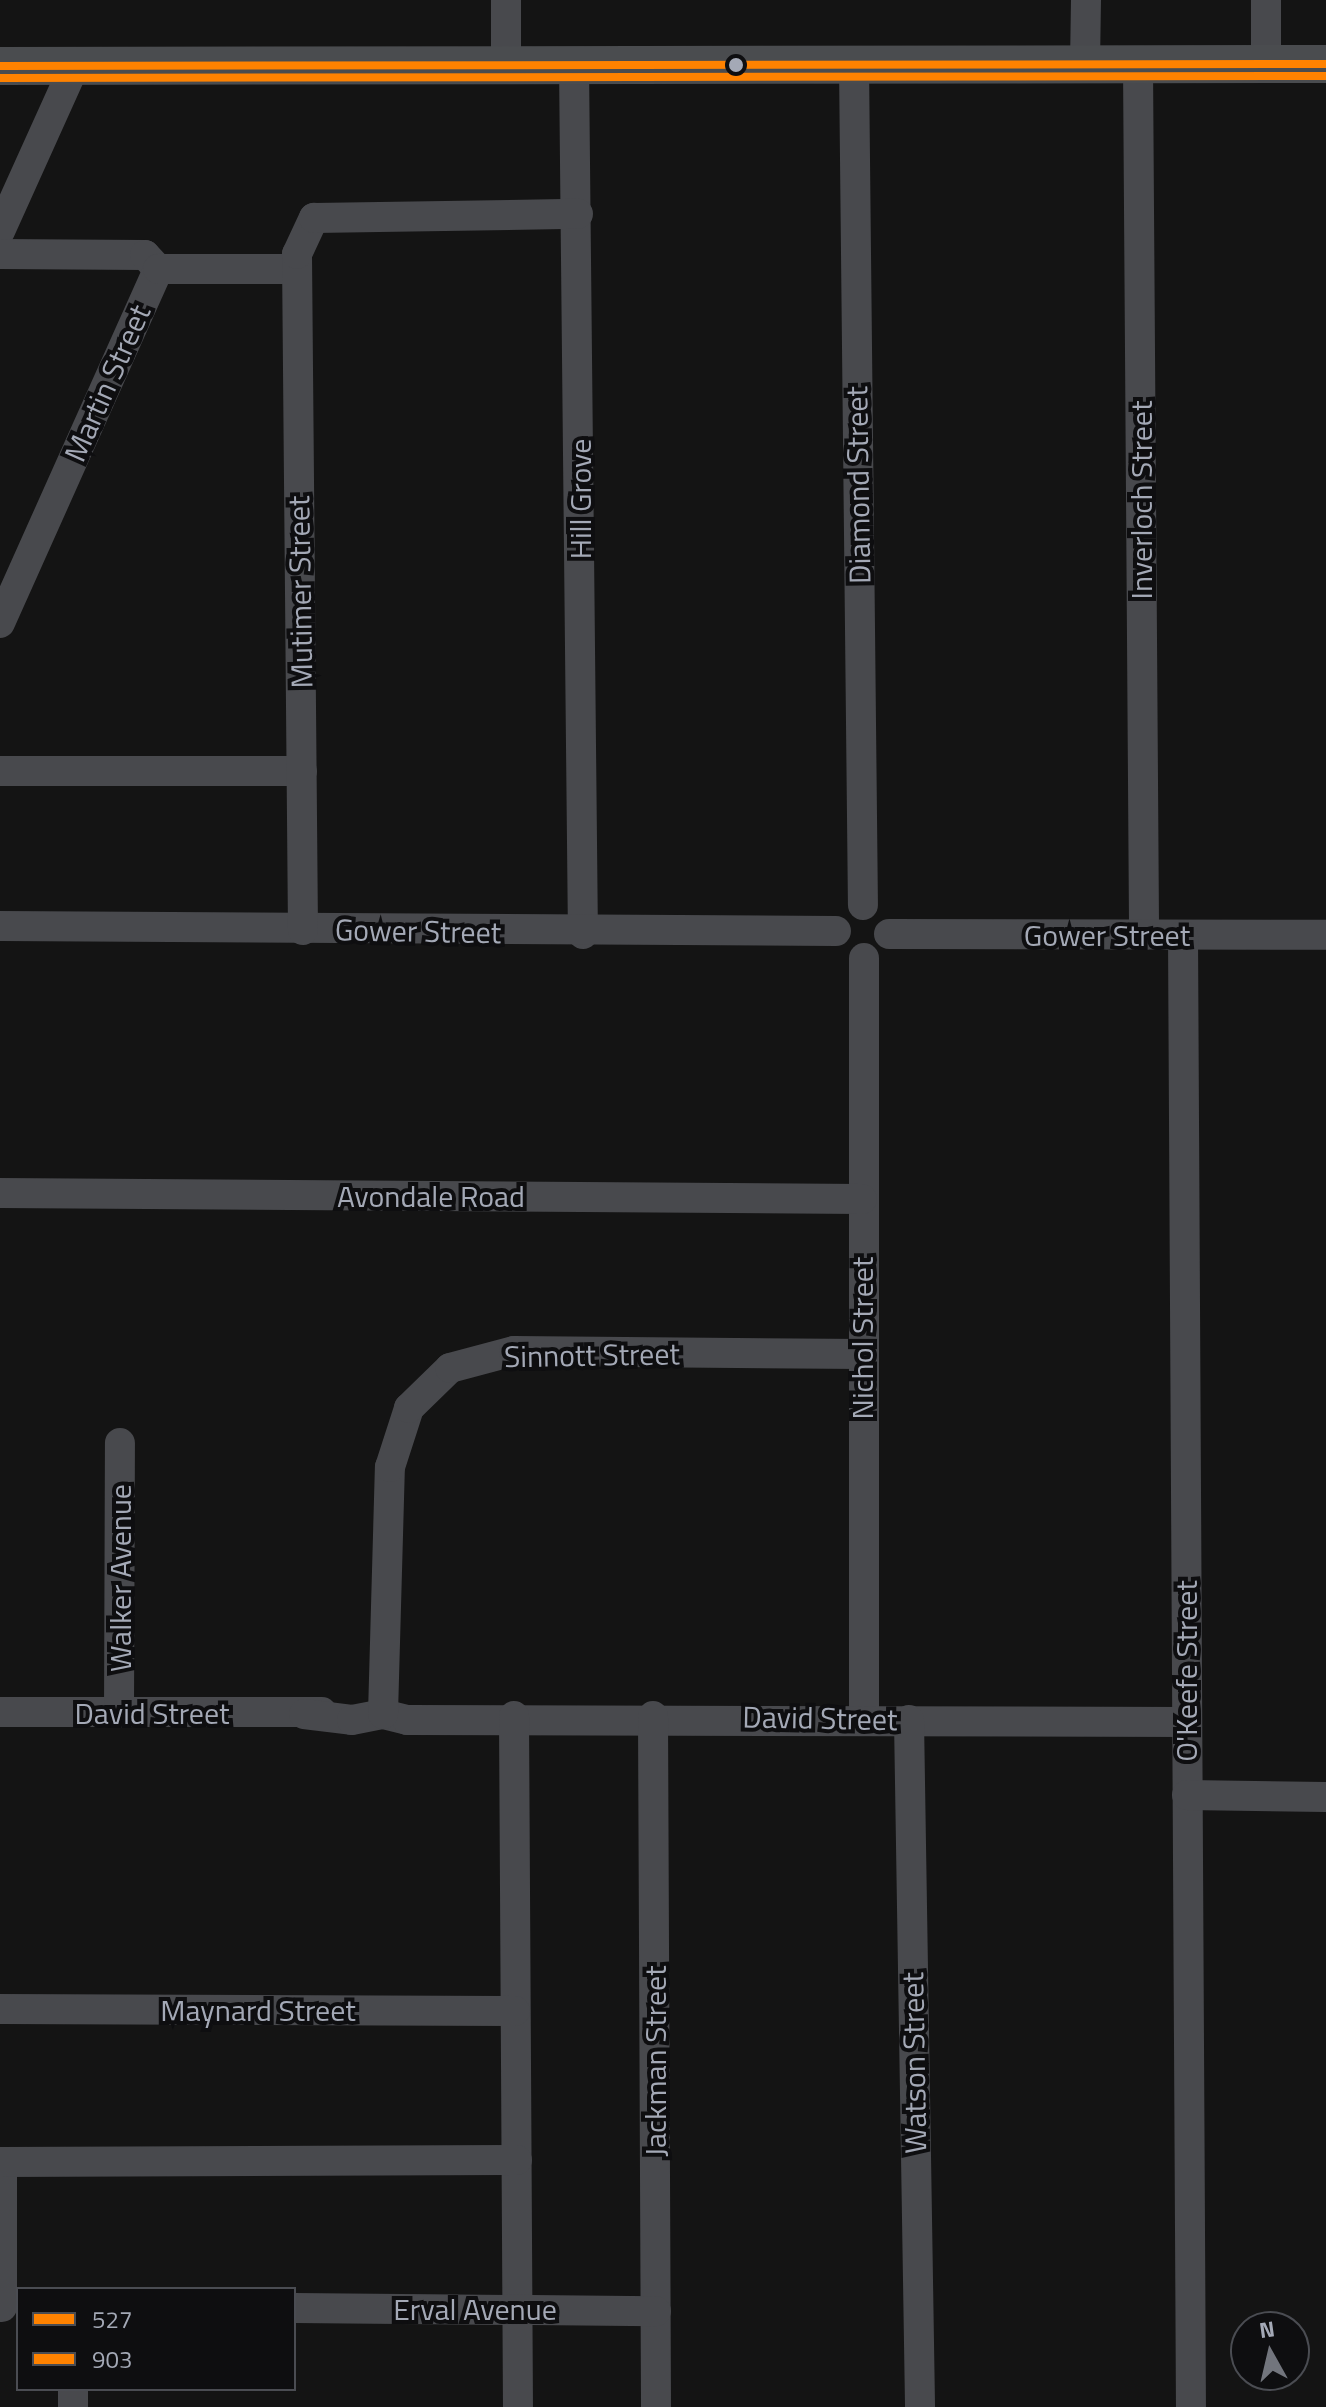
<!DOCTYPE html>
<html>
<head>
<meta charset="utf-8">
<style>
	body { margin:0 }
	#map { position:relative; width:1326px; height:2407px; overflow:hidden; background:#141414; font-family:"Titillium Web",sans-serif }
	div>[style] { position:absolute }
	.minor>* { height:30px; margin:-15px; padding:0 15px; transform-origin:15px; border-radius:15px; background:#48494d }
	.major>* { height:38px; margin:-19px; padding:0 19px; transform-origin:19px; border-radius:19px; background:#4a4c4f }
	.bus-1>* { height:8px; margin:-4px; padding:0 4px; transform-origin:4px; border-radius:4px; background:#ff8200 }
	.bus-2>* { height:8px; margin:-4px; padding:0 4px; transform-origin:4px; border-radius:4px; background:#ff8200 }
	.dots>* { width:22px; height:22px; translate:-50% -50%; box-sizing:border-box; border:4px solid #0e0e10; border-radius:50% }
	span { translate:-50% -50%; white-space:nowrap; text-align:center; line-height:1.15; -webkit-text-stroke:8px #0e0e10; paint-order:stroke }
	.street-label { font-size:30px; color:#a4a9b6 }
	.legend { position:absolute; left:16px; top:2287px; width:280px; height:104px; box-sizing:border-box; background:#0e0e10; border:2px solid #4a4c52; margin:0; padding:10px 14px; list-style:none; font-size:24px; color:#a4a9b6 }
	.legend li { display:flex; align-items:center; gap:16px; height:40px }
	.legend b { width:40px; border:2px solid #4a4c52 }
	.north { position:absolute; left:1230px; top:2311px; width:80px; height:80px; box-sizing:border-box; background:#0e0e10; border:2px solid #4a4c52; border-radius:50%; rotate:352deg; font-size:22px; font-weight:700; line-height:32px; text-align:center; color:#a4a9b6 }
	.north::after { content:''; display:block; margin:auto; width:28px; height:36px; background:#72757d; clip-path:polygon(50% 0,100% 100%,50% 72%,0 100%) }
</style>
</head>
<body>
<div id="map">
	<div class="minor">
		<i style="left:1085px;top:64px;width:64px;rotate:-89.1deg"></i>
		<i style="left:506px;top:65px;width:65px;rotate:-90deg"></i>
		<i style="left:574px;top:65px;width:869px;rotate:89.41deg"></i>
		<i style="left:854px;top:65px;width:840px;rotate:89.39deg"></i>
		<i style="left:1138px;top:65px;width:870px;rotate:89.6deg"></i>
		<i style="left:1266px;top:65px;width:65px;rotate:-90deg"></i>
		<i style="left:0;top:231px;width:180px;rotate:-65.7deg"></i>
		<i style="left:0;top:254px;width:145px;rotate:0.4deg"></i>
		<i style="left:145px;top:255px;width:19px;rotate:47deg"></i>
		<i style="left:0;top:623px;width:388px;rotate:-65.9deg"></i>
		<i style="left:158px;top:269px;width:138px"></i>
		<i style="left:0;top:771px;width:302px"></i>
		<i style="left:0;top:926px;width:836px;rotate:0.34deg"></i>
		<i style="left:303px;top:930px;width:676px;rotate:-90.51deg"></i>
		<i style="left:297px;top:254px;width:40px;rotate:-65deg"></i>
		<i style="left:314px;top:218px;width:264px;rotate:-0.9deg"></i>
		<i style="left:889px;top:934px;width:437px;rotate:0.1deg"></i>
		<i style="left:1183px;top:935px;width:1472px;rotate:89.69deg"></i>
		<i style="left:864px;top:958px;width:759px;rotate:90deg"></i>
		<i style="left:0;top:1193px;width:862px;rotate:0.4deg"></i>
		<i style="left:0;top:1712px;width:322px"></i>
		<i style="left:119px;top:1713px;width:270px;rotate:-89.8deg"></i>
		<i style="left:304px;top:1714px;width:48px;rotate:7.1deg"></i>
		<i style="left:352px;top:1720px;width:32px;rotate:-11deg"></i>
		<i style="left:383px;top:1714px;width:25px;rotate:14deg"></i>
		<i style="left:407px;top:1720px;width:780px;rotate:0.15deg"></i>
		<i style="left:383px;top:1714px;width:247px;rotate:-88.4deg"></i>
		<i style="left:390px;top:1467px;width:62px;rotate:-72.1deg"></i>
		<i style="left:409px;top:1408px;width:57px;rotate:-44.3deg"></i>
		<i style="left:450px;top:1368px;width:66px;rotate:-14.9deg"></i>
		<i style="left:514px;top:1351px;width:348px;rotate:0.5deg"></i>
		<i style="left:514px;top:1716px;width:691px;rotate:89.67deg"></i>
		<i style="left:653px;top:1716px;width:691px;rotate:89.75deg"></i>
		<i style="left:909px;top:1720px;width:687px;rotate:89.08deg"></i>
		<i style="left:1187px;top:1795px;width:139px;rotate:0.8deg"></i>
		<i style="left:0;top:2009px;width:515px;rotate:0.22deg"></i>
		<i style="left:2px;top:2307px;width:145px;rotate:-90deg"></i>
		<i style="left:2px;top:2162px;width:515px;rotate:-0.22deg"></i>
		<i style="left:294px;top:2308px;width:362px;rotate:0.5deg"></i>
		<i style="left:73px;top:2389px;width:18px;rotate:90deg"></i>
	</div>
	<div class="major">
		<i style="left:0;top:66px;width:1326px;rotate:-0.09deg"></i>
	</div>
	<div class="bus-1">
		<i style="left:0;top:66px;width:1326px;rotate:-0.09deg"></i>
	</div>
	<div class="bus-2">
		<i style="left:0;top:78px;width:1326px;rotate:-0.09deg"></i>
	</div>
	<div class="dots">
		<i style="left:736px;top:65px;background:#a4a9b6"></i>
	</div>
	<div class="street-label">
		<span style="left:107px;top:383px;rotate:-66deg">Martin Street</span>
		<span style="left:858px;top:485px;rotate:-91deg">Diamond Street</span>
		<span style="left:580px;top:499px;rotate:-90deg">Hill Grove</span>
		<span style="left:1141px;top:500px;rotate:-90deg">Inverloch Street</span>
		<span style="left:300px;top:592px;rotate:-91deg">Mutimer Street</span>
		<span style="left:418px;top:931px;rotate:1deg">Gower Street</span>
		<span style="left:1107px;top:935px">Gower Street</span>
		<span style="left:431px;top:1196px">Avondale Road</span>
		<span style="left:862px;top:1338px;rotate:-90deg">Nichol Street</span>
		<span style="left:592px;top:1355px;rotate:-1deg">Sinnott Street</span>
		<span style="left:120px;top:1578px;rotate:-90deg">Walker Avenue</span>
		<span style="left:1186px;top:1671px;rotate:-90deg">O'Keefe Street</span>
		<span style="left:152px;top:1713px">David Street</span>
		<span style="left:820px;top:1718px;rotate:1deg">David Street</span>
		<span style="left:258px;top:2010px">Maynard Street</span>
		<span style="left:655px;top:2061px;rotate:-90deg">Jackman Street</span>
		<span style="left:914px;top:2063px;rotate:-91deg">Watson Street</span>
		<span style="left:475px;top:2309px">Erval Avenue</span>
	</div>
	<ul class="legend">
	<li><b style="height:10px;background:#ff8200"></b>527</li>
	<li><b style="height:10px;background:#ff8200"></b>903</li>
	</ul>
	<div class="north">N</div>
</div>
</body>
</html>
